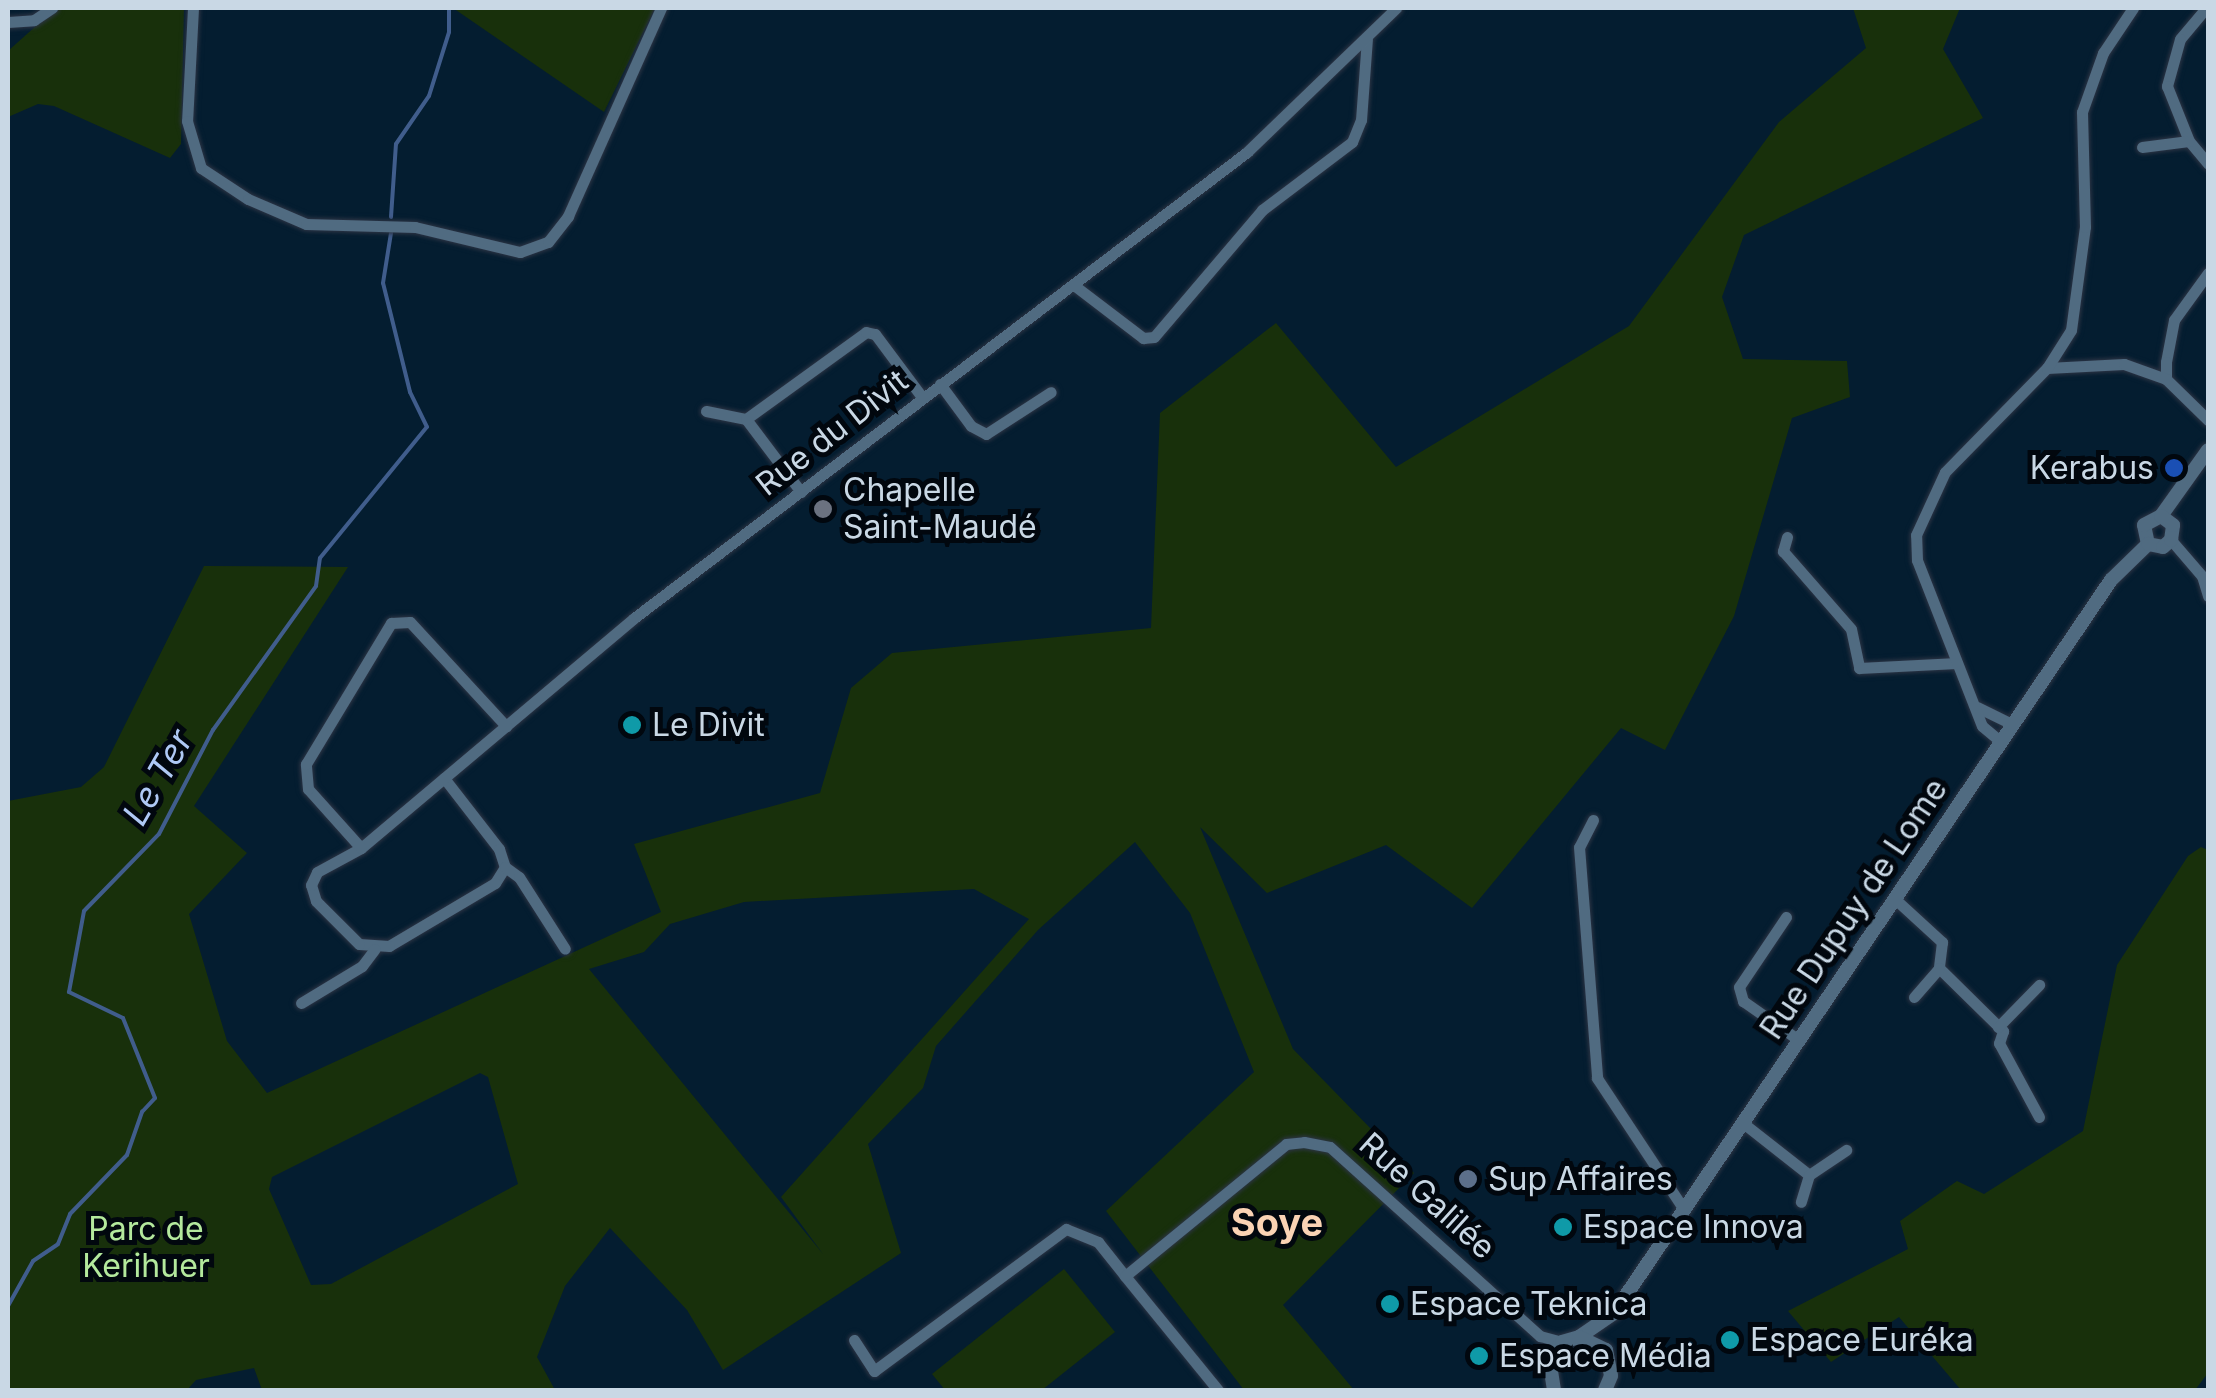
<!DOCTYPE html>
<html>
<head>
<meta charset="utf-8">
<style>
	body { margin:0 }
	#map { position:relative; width:2216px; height:1398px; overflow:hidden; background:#041d30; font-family:Inter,sans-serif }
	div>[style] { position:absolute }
	.green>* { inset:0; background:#18300b }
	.stream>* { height:4px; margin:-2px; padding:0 2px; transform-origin:2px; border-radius:2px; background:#405d8c }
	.roads { filter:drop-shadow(0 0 2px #2c3444) drop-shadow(0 0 2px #2c3444) }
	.minor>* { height:11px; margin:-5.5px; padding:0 5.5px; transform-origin:5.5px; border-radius:5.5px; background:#506b81 }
	.tertiary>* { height:14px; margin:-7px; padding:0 7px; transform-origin:7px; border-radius:7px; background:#506b81 }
	.dots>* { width:28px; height:28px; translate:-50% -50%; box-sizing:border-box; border:5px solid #01070e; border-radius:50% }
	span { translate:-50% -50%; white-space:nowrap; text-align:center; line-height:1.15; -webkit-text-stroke:10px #01070e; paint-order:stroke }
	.street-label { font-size:32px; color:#c9d8e5 }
	.poi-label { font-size:32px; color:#c9d8e5 }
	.right { translate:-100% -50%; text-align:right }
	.left { translate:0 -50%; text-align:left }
	.park-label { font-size:32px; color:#b4e99d }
	.water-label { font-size:35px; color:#afc9f5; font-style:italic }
	.quarter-label { font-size:38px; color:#fad3b4; font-weight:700 }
	.frame { position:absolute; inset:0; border:10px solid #c9d8e5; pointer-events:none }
</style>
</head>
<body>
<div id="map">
	<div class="green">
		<i style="clip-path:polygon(56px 8px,184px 8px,181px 144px,170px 158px,54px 106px,38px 104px,8px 117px,8px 51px)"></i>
		<i style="clip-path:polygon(453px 8px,655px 8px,604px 112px)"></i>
		<i style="clip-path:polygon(evenodd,1853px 8px,1960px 8px,1943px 49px,1983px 118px,1744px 235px,1722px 297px,1743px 359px,1847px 361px,1850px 397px,1792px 418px,1734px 616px,1665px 750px,1621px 728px,1472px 908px,1386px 845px,1267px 893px,1200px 827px,1293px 1049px,1414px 1173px,1283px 1305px,1354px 1390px,1244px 1390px,1106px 1211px,1254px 1072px,1190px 913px,1135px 842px,1038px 930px,936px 1046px,923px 1088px,868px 1144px,901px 1253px,723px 1370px,687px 1310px,610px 1228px,565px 1286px,537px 1357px,555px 1390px,262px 1390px,254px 1368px,196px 1380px,187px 1390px,8px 1390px,8px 801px,81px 787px,104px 767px,204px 566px,348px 567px,194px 806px,247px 853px,189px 914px,227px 1041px,267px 1093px,661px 912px,634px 844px,820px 793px,851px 688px,892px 653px,1151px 628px,1160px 413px,1276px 323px,1396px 467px,1629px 326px,1779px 122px,1866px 48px,1853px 8px,974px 889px,1029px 919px,781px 1197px,823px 1254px,589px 969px,644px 952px,670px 924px,744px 902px,974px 889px,1853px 8px,480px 1073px,488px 1077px,518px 1184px,331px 1284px,311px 1285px,269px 1189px,272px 1177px,480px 1073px)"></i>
		<i style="clip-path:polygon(2201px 847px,2208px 850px,2208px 1373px,2195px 1390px,1961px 1390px,1899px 1317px,1831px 1362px,1788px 1311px,1908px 1249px,1900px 1221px,1957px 1181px,1984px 1194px,2083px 1131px,2117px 965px,2188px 856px)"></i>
		<i style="clip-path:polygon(1064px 1269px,1115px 1332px,1042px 1390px,945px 1390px,932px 1374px)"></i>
	</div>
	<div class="stream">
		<i style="left:391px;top:217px;width:73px;rotate:-86.1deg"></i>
		<i style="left:396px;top:144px;width:58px;rotate:-55.5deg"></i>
		<i style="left:429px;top:96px;width:67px;rotate:-72.6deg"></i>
		<i style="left:449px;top:32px;width:24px;rotate:-90deg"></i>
		<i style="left:8px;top:1306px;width:51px;rotate:-60.9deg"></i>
		<i style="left:33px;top:1261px;width:30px;rotate:-34deg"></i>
		<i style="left:58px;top:1244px;width:32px;rotate:-68deg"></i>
		<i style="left:70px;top:1214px;width:82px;rotate:-46deg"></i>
		<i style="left:127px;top:1155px;width:46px;rotate:-70.8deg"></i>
		<i style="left:142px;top:1112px;width:19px;rotate:-47deg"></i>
		<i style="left:155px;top:1098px;width:86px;rotate:-111.8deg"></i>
		<i style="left:123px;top:1018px;width:60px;rotate:-154.3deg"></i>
		<i style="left:69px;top:992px;width:82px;rotate:-79.5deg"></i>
		<i style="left:84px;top:911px;width:107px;rotate:-45.8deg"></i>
		<i style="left:159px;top:834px;width:117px;rotate:-62.6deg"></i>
		<i style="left:213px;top:730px;width:177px;rotate:-54.4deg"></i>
		<i style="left:316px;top:586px;width:28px;rotate:-82deg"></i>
		<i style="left:320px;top:558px;width:169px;rotate:-50.8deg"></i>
		<i style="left:427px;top:427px;width:39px;rotate:-116deg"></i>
		<i style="left:410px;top:392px;width:112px;rotate:-103.9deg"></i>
		<i style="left:383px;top:283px;width:51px;rotate:-80.9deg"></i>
	</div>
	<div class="roads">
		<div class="minor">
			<i style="left:193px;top:8px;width:113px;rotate:93deg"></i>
			<i style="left:187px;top:121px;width:49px;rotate:73.4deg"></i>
			<i style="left:201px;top:168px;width:56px;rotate:33.4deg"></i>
			<i style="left:248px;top:199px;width:63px;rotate:23.3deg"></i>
			<i style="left:306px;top:224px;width:109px;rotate:1.6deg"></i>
			<i style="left:415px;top:227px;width:108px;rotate:13.4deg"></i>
			<i style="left:520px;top:252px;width:30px;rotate:-20deg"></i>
			<i style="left:548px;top:242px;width:33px;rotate:-52deg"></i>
			<i style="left:568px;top:216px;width:228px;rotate:-65.9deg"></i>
			<i style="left:2206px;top:8px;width:40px;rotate:130deg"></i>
			<i style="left:2180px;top:39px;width:49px;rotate:105.5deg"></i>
			<i style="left:2167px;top:86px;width:59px;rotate:68.2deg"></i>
			<i style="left:2189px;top:141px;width:30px;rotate:50deg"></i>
			<i style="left:8px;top:22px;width:26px;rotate:-4deg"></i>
			<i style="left:34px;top:20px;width:22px;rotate:-34deg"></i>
			<i style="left:2142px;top:147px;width:47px;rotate:-7.3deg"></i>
			<i style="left:2208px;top:273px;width:58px;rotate:125.9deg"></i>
			<i style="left:2174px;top:320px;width:43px;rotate:100.8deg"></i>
			<i style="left:2166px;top:362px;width:17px;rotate:90deg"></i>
			<i style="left:2166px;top:379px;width:59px;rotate:44.3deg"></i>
			<i style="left:1075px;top:286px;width:86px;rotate:37.4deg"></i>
			<i style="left:1143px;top:338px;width:11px;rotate:-5deg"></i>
			<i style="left:1154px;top:337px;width:167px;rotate:-49.6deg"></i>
			<i style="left:1262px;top:210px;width:113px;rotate:-37.1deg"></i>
			<i style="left:1352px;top:142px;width:24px;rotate:-68deg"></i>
			<i style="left:1361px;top:120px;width:81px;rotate:-85.8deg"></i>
			<i style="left:2047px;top:368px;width:77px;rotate:-3deg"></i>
			<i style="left:2124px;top:364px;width:45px;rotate:19.7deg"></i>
			<i style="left:940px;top:384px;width:52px;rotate:53.6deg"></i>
			<i style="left:971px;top:426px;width:17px;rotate:28deg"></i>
			<i style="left:986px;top:434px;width:77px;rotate:-32.9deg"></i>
			<i style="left:706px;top:411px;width:41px;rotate:11.3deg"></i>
			<i style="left:801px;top:492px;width:91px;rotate:-127deg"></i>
			<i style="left:746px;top:419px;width:148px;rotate:-35.9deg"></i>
			<i style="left:866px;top:332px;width:9px;rotate:13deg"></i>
			<i style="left:875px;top:334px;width:79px;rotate:53.3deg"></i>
			<i style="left:1787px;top:537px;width:15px;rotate:106deg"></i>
			<i style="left:1783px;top:551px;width:103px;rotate:48.9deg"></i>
			<i style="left:1851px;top:629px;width:40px;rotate:78deg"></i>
			<i style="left:1859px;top:668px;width:98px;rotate:-2.9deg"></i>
			<i style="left:2171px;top:540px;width:48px;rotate:49.3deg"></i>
			<i style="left:2202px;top:576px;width:21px;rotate:73deg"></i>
			<i style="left:1977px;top:707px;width:39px;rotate:26deg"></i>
			<i style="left:2000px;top:741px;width:23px;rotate:-140deg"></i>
			<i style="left:1982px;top:726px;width:178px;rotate:-111.4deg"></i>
			<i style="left:1917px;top:560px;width:25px;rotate:-92deg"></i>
			<i style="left:1916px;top:535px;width:69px;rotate:-65.3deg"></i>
			<i style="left:1945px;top:472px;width:146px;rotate:-45.6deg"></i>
			<i style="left:2047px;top:368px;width:45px;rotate:-57.7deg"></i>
			<i style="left:2071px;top:330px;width:104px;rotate:-82.3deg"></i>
			<i style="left:2085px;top:227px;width:115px;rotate:-91.5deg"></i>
			<i style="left:2082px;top:112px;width:63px;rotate:-70.4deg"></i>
			<i style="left:2103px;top:53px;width:54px;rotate:-56.3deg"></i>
			<i style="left:444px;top:778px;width:90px;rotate:52.2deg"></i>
			<i style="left:499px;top:849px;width:19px;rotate:72deg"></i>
			<i style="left:505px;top:867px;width:19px;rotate:122deg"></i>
			<i style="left:495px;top:883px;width:123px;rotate:149.3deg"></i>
			<i style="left:389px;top:946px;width:30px;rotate:-176deg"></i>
			<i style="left:359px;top:944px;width:61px;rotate:-135deg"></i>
			<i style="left:316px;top:901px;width:17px;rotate:-107deg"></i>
			<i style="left:311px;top:885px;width:14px;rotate:-65deg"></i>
			<i style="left:317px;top:872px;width:50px;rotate:-28.6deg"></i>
			<i style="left:361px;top:848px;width:357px;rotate:-40.1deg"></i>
			<i style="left:634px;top:618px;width:770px;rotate:-37.24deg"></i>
			<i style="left:1247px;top:152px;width:207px;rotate:-44deg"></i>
			<i style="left:1593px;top:820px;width:30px;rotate:117deg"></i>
			<i style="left:1579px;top:847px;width:232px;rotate:85.5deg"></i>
			<i style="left:1597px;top:1078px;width:156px;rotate:56.5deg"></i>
			<i style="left:361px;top:848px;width:79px;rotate:-131.9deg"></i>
			<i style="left:308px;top:789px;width:25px;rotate:-95deg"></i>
			<i style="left:306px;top:764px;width:165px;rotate:-58.9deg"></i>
			<i style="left:391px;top:623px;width:19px;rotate:-3deg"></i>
			<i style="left:410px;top:622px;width:142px;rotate:47.3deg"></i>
			<i style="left:505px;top:867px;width:17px;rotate:36deg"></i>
			<i style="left:519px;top:877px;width:85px;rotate:57.4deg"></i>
			<i style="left:1895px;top:899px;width:64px;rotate:42.5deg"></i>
			<i style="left:1942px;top:942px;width:26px;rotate:97deg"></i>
			<i style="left:1939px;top:968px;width:90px;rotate:44.5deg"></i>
			<i style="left:2003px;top:1031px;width:13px;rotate:108deg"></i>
			<i style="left:1999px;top:1043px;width:84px;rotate:61.6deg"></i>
			<i style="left:1786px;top:917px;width:84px;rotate:123.9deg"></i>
			<i style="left:1739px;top:987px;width:15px;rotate:74deg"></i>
			<i style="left:1743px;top:1001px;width:68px;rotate:34.9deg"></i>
			<i style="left:1914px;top:997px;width:38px;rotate:-49deg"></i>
			<i style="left:301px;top:1003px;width:71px;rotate:-31.2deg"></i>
			<i style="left:362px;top:966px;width:21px;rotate:-53deg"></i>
			<i style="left:1998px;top:1027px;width:59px;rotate:-45.7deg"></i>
			<i style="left:1743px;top:1123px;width:84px;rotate:38.2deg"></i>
			<i style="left:1809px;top:1175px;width:28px;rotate:107deg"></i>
			<i style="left:1809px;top:1175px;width:45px;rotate:-34deg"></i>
			<i style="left:1125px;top:1276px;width:147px;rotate:50.8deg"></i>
			<i style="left:854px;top:1340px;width:37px;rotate:57deg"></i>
			<i style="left:874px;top:1371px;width:239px;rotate:-36.5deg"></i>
			<i style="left:1066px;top:1229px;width:35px;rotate:22deg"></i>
			<i style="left:1098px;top:1242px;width:43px;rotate:51.5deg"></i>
			<i style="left:1125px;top:1276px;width:208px;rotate:-39.3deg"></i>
			<i style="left:1286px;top:1144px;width:18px;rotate:-6deg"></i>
			<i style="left:1304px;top:1142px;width:26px;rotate:11deg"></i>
			<i style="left:1330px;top:1147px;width:283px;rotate:42deg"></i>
			<i style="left:1540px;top:1336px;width:23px;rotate:15deg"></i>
		</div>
		<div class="tertiary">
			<i style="left:2148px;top:544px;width:19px;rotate:-102deg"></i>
			<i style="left:2144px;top:525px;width:19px;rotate:-28deg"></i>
			<i style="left:2161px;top:516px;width:81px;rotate:-54.5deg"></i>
			<i style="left:1579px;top:1337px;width:42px;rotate:-34.4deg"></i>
			<i style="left:1614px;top:1313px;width:886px;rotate:-55.86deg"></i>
			<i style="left:2111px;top:580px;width:52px;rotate:-44.2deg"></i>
			<i style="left:2148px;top:544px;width:15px;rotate:11deg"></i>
			<i style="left:2163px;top:547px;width:11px;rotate:-41deg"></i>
			<i style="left:2171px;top:540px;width:15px;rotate:-82deg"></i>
			<i style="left:2173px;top:525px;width:15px;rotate:-143deg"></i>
			<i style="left:1554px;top:1390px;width:31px;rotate:-99deg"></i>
			<i style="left:1549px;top:1359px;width:21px;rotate:-53deg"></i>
			<i style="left:1562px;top:1342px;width:18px;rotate:-16deg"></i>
			<i style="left:1579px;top:1337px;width:30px;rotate:26deg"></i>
			<i style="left:1606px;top:1350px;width:26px;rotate:79deg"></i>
			<i style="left:1611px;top:1376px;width:15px;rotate:113deg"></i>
		</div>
	</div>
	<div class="dots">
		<i style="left:2174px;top:468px;background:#1a4fb4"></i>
		<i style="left:823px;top:509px;background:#6b7280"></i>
		<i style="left:632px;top:725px;background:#0f9aa8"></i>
		<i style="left:1468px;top:1179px;background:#5c6f8a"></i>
		<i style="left:1563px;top:1227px;background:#0f9aa8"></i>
		<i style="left:1390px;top:1304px;background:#0f9aa8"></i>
		<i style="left:1730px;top:1340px;background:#0f9aa8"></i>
		<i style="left:1479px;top:1356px;background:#0f9aa8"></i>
	</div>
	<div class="street-label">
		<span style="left:832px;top:433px;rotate:-38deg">Rue du Divit</span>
		<span style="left:1854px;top:909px;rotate:-56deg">Rue Dupuy de Lome</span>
		<span style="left:1427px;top:1196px;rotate:42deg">Rue Galilée</span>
	</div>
	<div class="poi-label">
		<span class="right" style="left:2154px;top:468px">Kerabus</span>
		<span class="left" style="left:843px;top:509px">Chapelle<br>Saint-Maudé</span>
		<span class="left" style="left:652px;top:725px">Le Divit</span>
		<span class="left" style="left:1488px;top:1179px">Sup Affaires</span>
		<span class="left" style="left:1583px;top:1227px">Espace Innova</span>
		<span class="left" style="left:1410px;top:1304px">Espace Teknica</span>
		<span class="left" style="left:1750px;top:1340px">Espace Euréka</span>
		<span class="left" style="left:1499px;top:1356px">Espace Média</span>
	</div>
	<div class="park-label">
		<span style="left:146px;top:1248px">Parc de<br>Kerihuer</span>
	</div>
	<div class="water-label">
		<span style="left:157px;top:777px;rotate:-60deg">Le Ter</span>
	</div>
	<div class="quarter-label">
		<span style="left:1277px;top:1223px">Soye</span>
	</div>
	<div class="frame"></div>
</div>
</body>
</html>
